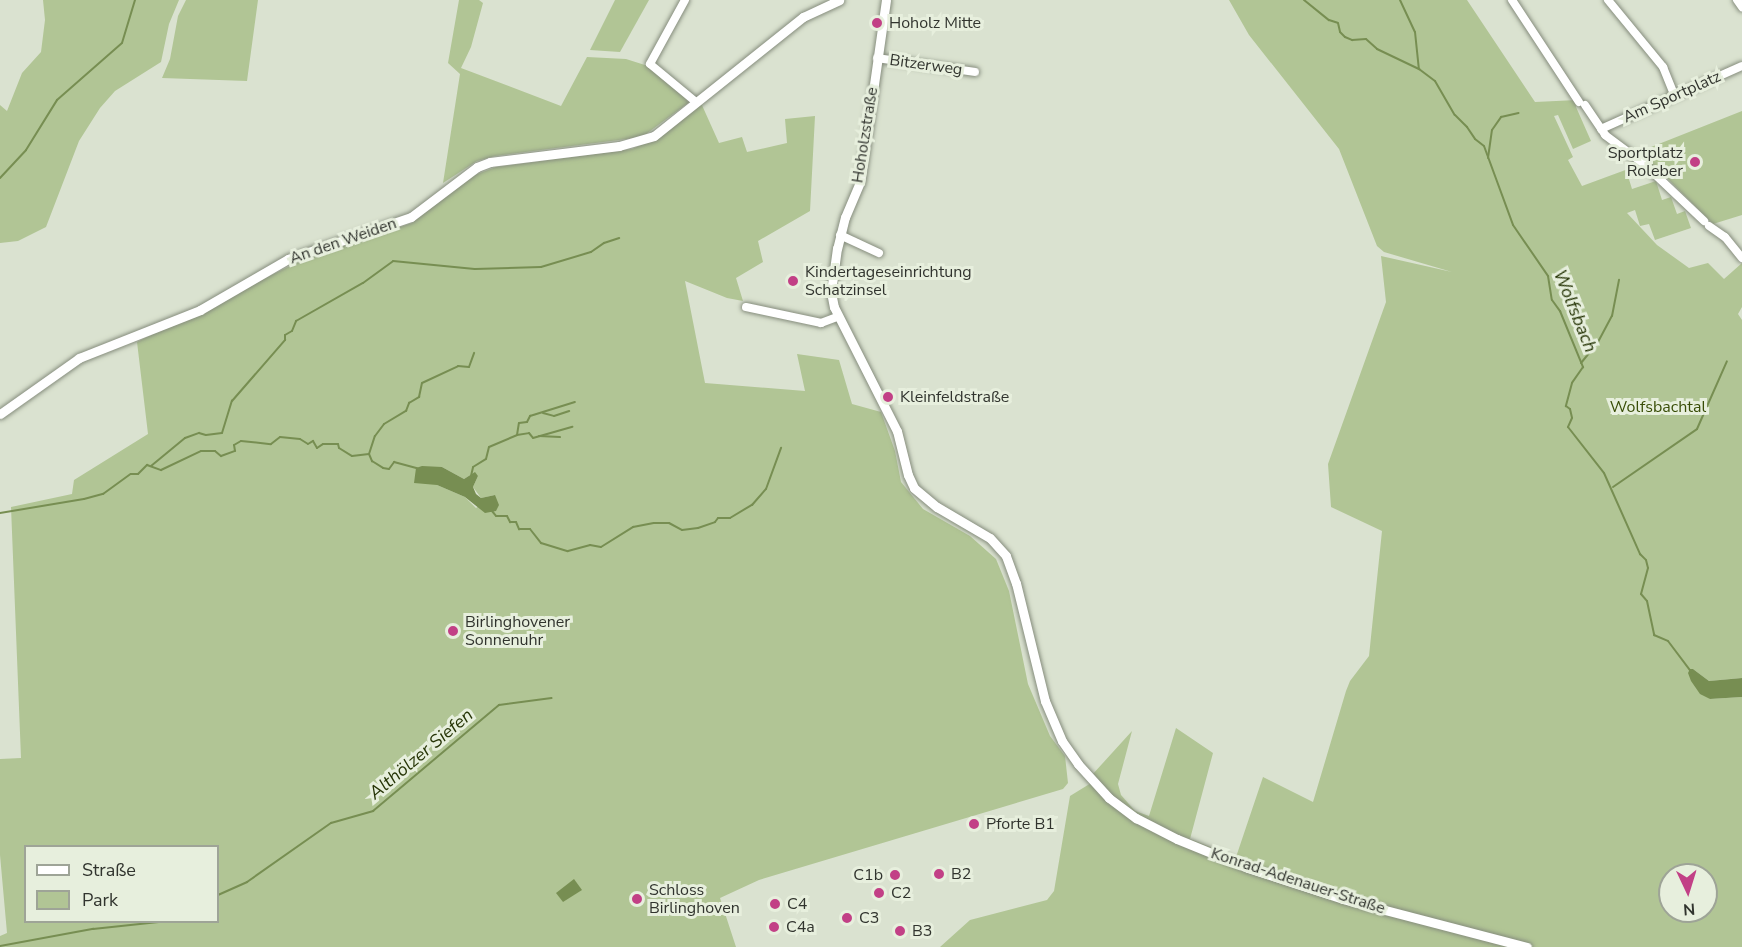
<!DOCTYPE html>
<html>
<head>
<meta charset="utf-8">
<style>
	body { margin:0 }
	#map { position:relative; width:1742px; height:947px; overflow:hidden; background:#dae2d0; font-family:"Nunito Sans",sans-serif }
	div>[style] { position:absolute }
	.green>* { inset:0; background:#b1c595 }
	.water>* { inset:0; background:#778e52 }
	.stream>* { height:2px; margin:-1px; padding:0 1px; transform-origin:1px; border-radius:1px; background:#778e52 }
	.roads { filter:drop-shadow(0 0 2px #868d7d) drop-shadow(0 0 2px #868d7d) }
	.minor>* { height:8px; margin:-4px; padding:0 4px; transform-origin:4px; border-radius:4px; background:#fff }
	.tertiary>* { height:9px; margin:-4.5px; padding:0 4.5px; transform-origin:4.5px; border-radius:4.5px; background:#fff }
	.dots>* { width:16px; height:16px; translate:-50% -50%; box-sizing:border-box; border:3px solid #e7efdd; border-radius:50% }
	span { translate:-50% -50%; white-space:nowrap; text-align:center; line-height:1.15; -webkit-text-stroke:6px #e7efdd; paint-order:stroke }
	.poi-label { font-size:16px; color:#31342e }
	.left { translate:0 -50%; text-align:left }
	.right { translate:-100% -50%; text-align:right }
	.street-label { font-size:16px; color:#31342e }
	.park-label { font-size:16px; color:#384d06 }
	.water-label { font-size:18px; color:#263506; font-style:italic }
	.legend { position:absolute; left:24px; top:845px; width:195px; height:78px; box-sizing:border-box; background:#e7efdd; border:2px solid #9ea497; margin:0; padding:8px 10px; list-style:none; font-size:18px; color:#31342e }
	.legend li { display:flex; align-items:center; gap:12px; height:30px }
	.legend b { width:30px; border:2px solid #9ea497 }
	.north { position:absolute; left:1658px; top:863px; width:60px; height:60px; box-sizing:border-box; background:#e7efdd; border:2px solid #9ea497; border-radius:50%; rotate:176deg; font-size:16px; font-weight:700; line-height:24px; text-align:center; color:#31342e }
	.north::after { content:''; display:block; margin:auto; width:21px; height:27px; background:#c24086; clip-path:polygon(50% 0,100% 100%,50% 72%,0 100%) }
</style>
</head>
<body>
<div id="map">
	<div class="green">
		<i style="clip-path:polygon(43px 0,179px 0,169px 24px,161px 62px,115px 91px,100px 108px,79px 141px,46px 227px,18px 241px,0 243px,0 105px,7px 111px,22px 73px,41px 52px,45px 20px)"></i>
		<i style="clip-path:polygon(186px 0,258px 0,247px 81px,162px 78px,170px 59px,178px 16px)"></i>
		<i style="clip-path:polygon(459px 0,479px 0,483px 3px,471px 47px,461px 68px,561px 106px,587px 57px,626px 59px,648px 66px,687px 98px,688px 103px,642px 137px,495px 156px,477px 161px,443px 183px,460px 74px,448px 63px)"></i>
		<i style="clip-path:polygon(615px 0,649px 0,620px 52px,590px 50px)"></i>
		<i style="clip-path:polygon(evenodd,1229px 0,1467px 0,1535px 102px,1577px 100px,1576px 107px,1591px 141px,1573px 149px,1558px 115px,1554px 116px,1573px 157px,1568px 160px,1582px 186px,1639px 165px,1645px 170px,1628px 176px,1632px 189px,1656px 181px,1662px 200px,1671px 197px,1677px 214px,1685px 211px,1691px 228px,1655px 240px,1649px 224px,1640px 226px,1635px 210px,1627px 213px,1657px 245px,1689px 268px,1708px 263px,1724px 279px,1742px 263px,1742px 307px,1738px 314px,1742px 320px,1742px 678px,1709px 681px,1693px 669px,1710px 699px,1742px 697px,1742px 947px,940px 947px,970px 920px,1047px 900px,1054px 891px,1070px 796px,1096px 780px,1092px 775px,1132px 731px,1118px 784px,1121px 795px,1135px 811px,1149px 816px,1176px 728px,1213px 753px,1190px 839px,1236px 857px,1263px 777px,1313px 802px,1346px 691px,1350px 681px,1369px 656px,1382px 531px,1331px 507px,1328px 464px,1386px 302px,1381px 256px,1452px 272px,1384px 252px,1377px 246px,1339px 149px,1249px 35px,1229px 0,1670px 875px,1706px 875px,1706px 911px,1670px 911px,1670px 875px)"></i>
		<i style="clip-path:polygon(evenodd,701px 103px,719px 143px,742px 137px,747px 152px,787px 143px,785px 119px,815px 116px,810px 211px,758px 241px,763px 262px,736px 278px,743px 301px,727px 298px,685px 281px,705px 383px,805px 391px,797px 354px,839px 360px,852px 404px,881px 412px,895px 451px,901px 482px,923px 509px,970px 536px,996px 559px,1009px 591px,1028px 684px,1050px 736px,1065px 756px,1068px 783px,1063px 789px,759px 880px,720px 898px,736px 947px,0 947px,0 936px,7px 933px,0 855px,0 759px,21px 758px,11px 507px,72px 494px,74px 480px,148px 434px,137px 342px,300px 261px,412px 223px,472px 176px,496px 167px,632px 149px,655px 139px,701px 103px,442px 467px,464px 479px,472px 474px,478px 476px,473px 487px,481px 498px,495px 495px,476px 508px,465px 497px,437px 485px,442px 467px,701px 103px,26px 846px,218px 846px,218px 922px,26px 922px,26px 846px)"></i>
		<i style="clip-path:polygon(1742px 111px,1742px 215px,1713px 224px,1660px 171px,1636px 153px)"></i>
	</div>
	<div class="water">
		<i style="clip-path:polygon(422px 466px,442px 467px,464px 479px,475px 472px,478px 476px,473px 487px,476px 494px,481px 498px,495px 495px,499px 505px,496px 511px,485px 513px,465px 497px,437px 485px,414px 483px,416px 468px)"></i>
		<i style="clip-path:polygon(1690px 669px,1693px 669px,1709px 681px,1742px 678px,1742px 697px,1710px 699px,1700px 694px,1691px 681px,1688px 673px)"></i>
		<i style="clip-path:polygon(574px 879px,582px 890px,563px 902px,556px 893px)"></i>
	</div>
	<div class="stream">
		<i style="left:1304px;top:0;width:32px;rotate:39deg"></i>
		<i style="left:1329px;top:20px;width:9px;rotate:18deg"></i>
		<i style="left:1338px;top:23px;width:9px;rotate:77deg"></i>
		<i style="left:1340px;top:32px;width:7px;rotate:45deg"></i>
		<i style="left:1345px;top:37px;width:8px;rotate:23deg"></i>
		<i style="left:1352px;top:40px;width:14px;rotate:-4deg"></i>
		<i style="left:1366px;top:39px;width:15px;rotate:42deg"></i>
		<i style="left:1377px;top:49px;width:47px;rotate:25.5deg"></i>
		<i style="left:1419px;top:69px;width:20px;rotate:37deg"></i>
		<i style="left:1435px;top:81px;width:39px;rotate:60deg"></i>
		<i style="left:1455px;top:115px;width:17px;rotate:45deg"></i>
		<i style="left:1467px;top:127px;width:14px;rotate:56deg"></i>
		<i style="left:1475px;top:139px;width:11px;rotate:38deg"></i>
		<i style="left:1484px;top:146px;width:84px;rotate:69.8deg"></i>
		<i style="left:1513px;top:225px;width:62px;rotate:55.5deg"></i>
		<i style="left:1548px;top:276px;width:24px;rotate:81deg"></i>
		<i style="left:1552px;top:300px;width:14px;rotate:54deg"></i>
		<i style="left:1560px;top:311px;width:61px;rotate:67.7deg"></i>
		<i style="left:1583px;top:367px;width:19px;rotate:125deg"></i>
		<i style="left:1572px;top:383px;width:24px;rotate:105deg"></i>
		<i style="left:1566px;top:406px;width:5px;rotate:37deg"></i>
		<i style="left:1570px;top:409px;width:9px;rotate:77deg"></i>
		<i style="left:1572px;top:418px;width:10px;rotate:114deg"></i>
		<i style="left:1568px;top:427px;width:58px;rotate:52deg"></i>
		<i style="left:1604px;top:473px;width:89px;rotate:66deg"></i>
		<i style="left:1640px;top:554px;width:8px;rotate:45deg"></i>
		<i style="left:1646px;top:560px;width:8px;rotate:76deg"></i>
		<i style="left:1648px;top:568px;width:27px;rotate:105deg"></i>
		<i style="left:1641px;top:594px;width:9px;rotate:49deg"></i>
		<i style="left:1647px;top:601px;width:35px;rotate:78deg"></i>
		<i style="left:1654px;top:635px;width:15px;rotate:23deg"></i>
		<i style="left:1668px;top:641px;width:38px;rotate:53deg"></i>
		<i style="left:1400px;top:0;width:35px;rotate:65deg"></i>
		<i style="left:1415px;top:32px;width:37px;rotate:84deg"></i>
		<i style="left:1488px;top:158px;width:28px;rotate:-82deg"></i>
		<i style="left:1492px;top:130px;width:16px;rotate:-55deg"></i>
		<i style="left:1501px;top:117px;width:18px;rotate:-13deg"></i>
		<i style="left:0;top:178px;width:38px;rotate:-47deg"></i>
		<i style="left:26px;top:150px;width:59px;rotate:-58.2deg"></i>
		<i style="left:57px;top:100px;width:86px;rotate:-41.2deg"></i>
		<i style="left:122px;top:43px;width:45px;rotate:-73.2deg"></i>
		<i style="left:1581px;top:363px;width:27px;rotate:-51deg"></i>
		<i style="left:1598px;top:342px;width:30px;rotate:-62deg"></i>
		<i style="left:1612px;top:316px;width:37px;rotate:-79deg"></i>
		<i style="left:543px;top:413px;width:11px;rotate:15deg"></i>
		<i style="left:554px;top:416px;width:16px;rotate:-18deg"></i>
		<i style="left:517px;top:435px;width:12px;rotate:-9deg"></i>
		<i style="left:529px;top:433px;width:6px;rotate:51deg"></i>
		<i style="left:533px;top:438px;width:41px;rotate:-15.8deg"></i>
		<i style="left:539px;top:436px;width:21px;rotate:3deg"></i>
		<i style="left:369px;top:454px;width:19px;rotate:-72deg"></i>
		<i style="left:375px;top:436px;width:15px;rotate:-53deg"></i>
		<i style="left:384px;top:424px;width:26px;rotate:-31deg"></i>
		<i style="left:406px;top:411px;width:9px;rotate:-69deg"></i>
		<i style="left:409px;top:403px;width:12px;rotate:-31deg"></i>
		<i style="left:419px;top:397px;width:14px;rotate:-78deg"></i>
		<i style="left:422px;top:383px;width:40px;rotate:-25deg"></i>
		<i style="left:458px;top:366px;width:11px;rotate:5deg"></i>
		<i style="left:469px;top:367px;width:15px;rotate:-70deg"></i>
		<i style="left:151px;top:466px;width:44px;rotate:-39.5deg"></i>
		<i style="left:185px;top:438px;width:15px;rotate:-20deg"></i>
		<i style="left:199px;top:433px;width:7px;rotate:16deg"></i>
		<i style="left:206px;top:435px;width:16px;rotate:-7deg"></i>
		<i style="left:222px;top:433px;width:34px;rotate:-73deg"></i>
		<i style="left:232px;top:401px;width:81px;rotate:-49deg"></i>
		<i style="left:285px;top:340px;width:5px;rotate:-90deg"></i>
		<i style="left:285px;top:335px;width:8px;rotate:-30deg"></i>
		<i style="left:292px;top:331px;width:11px;rotate:-68deg"></i>
		<i style="left:296px;top:321px;width:77px;rotate:-29.6deg"></i>
		<i style="left:363px;top:283px;width:37px;rotate:-36deg"></i>
		<i style="left:393px;top:261px;width:82px;rotate:5.6deg"></i>
		<i style="left:475px;top:269px;width:66px;rotate:-1.7deg"></i>
		<i style="left:541px;top:267px;width:52px;rotate:-16.7deg"></i>
		<i style="left:591px;top:252px;width:16px;rotate:-35deg"></i>
		<i style="left:604px;top:243px;width:16px;rotate:-18deg"></i>
		<i style="left:471px;top:476px;width:9px;rotate:-77deg"></i>
		<i style="left:473px;top:467px;width:15px;rotate:-32deg"></i>
		<i style="left:486px;top:459px;width:12px;rotate:-76deg"></i>
		<i style="left:489px;top:447px;width:30px;rotate:-23deg"></i>
		<i style="left:517px;top:435px;width:12px;rotate:-81deg"></i>
		<i style="left:519px;top:423px;width:8px;rotate:-7deg"></i>
		<i style="left:527px;top:422px;width:7px;rotate:-63deg"></i>
		<i style="left:530px;top:416px;width:47px;rotate:-17.3deg"></i>
		<i style="left:1613px;top:487px;width:102px;rotate:-34.6deg"></i>
		<i style="left:1697px;top:429px;width:74px;rotate:-66.2deg"></i>
		<i style="left:492px;top:511px;width:6px;rotate:51deg"></i>
		<i style="left:496px;top:516px;width:11px"></i>
		<i style="left:507px;top:516px;width:7px;rotate:63deg"></i>
		<i style="left:510px;top:522px;width:6px"></i>
		<i style="left:516px;top:522px;width:8px;rotate:67deg"></i>
		<i style="left:519px;top:529px;width:11px"></i>
		<i style="left:530px;top:529px;width:18px;rotate:52deg"></i>
		<i style="left:541px;top:543px;width:28px;rotate:17deg"></i>
		<i style="left:568px;top:551px;width:23px;rotate:-15deg"></i>
		<i style="left:590px;top:545px;width:11px;rotate:10deg"></i>
		<i style="left:601px;top:547px;width:38px;rotate:-32deg"></i>
		<i style="left:633px;top:527px;width:21px;rotate:-11deg"></i>
		<i style="left:654px;top:523px;width:15px"></i>
		<i style="left:669px;top:523px;width:15px;rotate:28deg"></i>
		<i style="left:682px;top:530px;width:16px;rotate:-7deg"></i>
		<i style="left:698px;top:528px;width:18px;rotate:-19deg"></i>
		<i style="left:715px;top:522px;width:5px;rotate:-53deg"></i>
		<i style="left:718px;top:518px;width:12px"></i>
		<i style="left:730px;top:518px;width:26px;rotate:-31deg"></i>
		<i style="left:752px;top:505px;width:21px;rotate:-49deg"></i>
		<i style="left:766px;top:489px;width:44px;rotate:-69.9deg"></i>
		<i style="left:0;top:513px;width:85px;rotate:-9.5deg"></i>
		<i style="left:84px;top:499px;width:20px;rotate:-15deg"></i>
		<i style="left:103px;top:494px;width:34px;rotate:-36deg"></i>
		<i style="left:131px;top:474px;width:7px"></i>
		<i style="left:138px;top:474px;width:13px;rotate:-45deg"></i>
		<i style="left:147px;top:465px;width:15px;rotate:20deg"></i>
		<i style="left:161px;top:470px;width:44px;rotate:-25.4deg"></i>
		<i style="left:201px;top:451px;width:14px"></i>
		<i style="left:215px;top:451px;width:8px;rotate:40deg"></i>
		<i style="left:221px;top:456px;width:15px;rotate:-20deg"></i>
		<i style="left:235px;top:451px;width:6px;rotate:-99deg"></i>
		<i style="left:234px;top:445px;width:8px;rotate:-30deg"></i>
		<i style="left:241px;top:441px;width:30px;rotate:6deg"></i>
		<i style="left:271px;top:444px;width:11px;rotate:-38deg"></i>
		<i style="left:280px;top:437px;width:20px;rotate:6deg"></i>
		<i style="left:300px;top:439px;width:9px;rotate:32deg"></i>
		<i style="left:308px;top:444px;width:6px;rotate:-31deg"></i>
		<i style="left:313px;top:441px;width:8px;rotate:60deg"></i>
		<i style="left:317px;top:448px;width:7px;rotate:-34deg"></i>
		<i style="left:323px;top:444px;width:15px"></i>
		<i style="left:338px;top:444px;width:4px;rotate:76deg"></i>
		<i style="left:339px;top:448px;width:15px;rotate:32deg"></i>
		<i style="left:352px;top:456px;width:17px;rotate:-7deg"></i>
		<i style="left:369px;top:454px;width:8px;rotate:67deg"></i>
		<i style="left:372px;top:461px;width:13px;rotate:32deg"></i>
		<i style="left:383px;top:468px;width:6px;rotate:9deg"></i>
		<i style="left:389px;top:469px;width:9px;rotate:-54deg"></i>
		<i style="left:394px;top:462px;width:24px;rotate:15deg"></i>
		<i style="left:218px;top:895px;width:32px;rotate:-24deg"></i>
		<i style="left:247px;top:882px;width:103px;rotate:-35.1deg"></i>
		<i style="left:331px;top:823px;width:44px;rotate:-15.9deg"></i>
		<i style="left:373px;top:811px;width:165px;rotate:-40.1deg"></i>
		<i style="left:499px;top:705px;width:53px;rotate:-7.5deg"></i>
		<i style="left:0;top:946px;width:95px;rotate:-10.4deg"></i>
		<i style="left:93px;top:929px;width:66px;rotate:-6.1deg"></i>
	</div>
	<div class="roads">
		<div class="minor">
			<i style="left:685px;top:0;width:73px;rotate:118.7deg"></i>
			<i style="left:650px;top:64px;width:60px;rotate:39.6deg"></i>
			<i style="left:1512px;top:0;width:122px;rotate:56.7deg"></i>
			<i style="left:1608px;top:0;width:87px;rotate:50.6deg"></i>
			<i style="left:1663px;top:67px;width:31px;rotate:68deg"></i>
			<i style="left:1737px;top:0;width:9px;rotate:54deg"></i>
			<i style="left:877px;top:58px;width:99px;rotate:8.1deg"></i>
			<i style="left:1585px;top:105px;width:36px;rotate:56deg"></i>
			<i style="left:1605px;top:135px;width:49px;rotate:36.6deg"></i>
			<i style="left:1644px;top:164px;width:83px;rotate:43.5deg"></i>
			<i style="left:1601px;top:129px;width:154px;rotate:-24.1deg"></i>
			<i style="left:1709px;top:226px;width:19px;rotate:35deg"></i>
			<i style="left:1725px;top:237px;width:27px;rotate:51deg"></i>
			<i style="left:840px;top:235px;width:43px;rotate:24.8deg"></i>
			<i style="left:746px;top:307px;width:77px;rotate:12deg"></i>
			<i style="left:821px;top:323px;width:17px;rotate:-21deg"></i>
		</div>
		<div class="tertiary">
			<i style="left:886px;top:0;width:184px;rotate:98.1deg"></i>
			<i style="left:860px;top:182px;width:38px;rotate:113deg"></i>
			<i style="left:845px;top:217px;width:32px;rotate:104deg"></i>
			<i style="left:837px;top:248px;width:44px;rotate:97.8deg"></i>
			<i style="left:831px;top:292px;width:15px;rotate:79deg"></i>
			<i style="left:834px;top:307px;width:139px;rotate:63.1deg"></i>
			<i style="left:897px;top:431px;width:45px;rotate:76deg"></i>
			<i style="left:908px;top:475px;width:14px;rotate:65deg"></i>
			<i style="left:914px;top:488px;width:30px;rotate:40deg"></i>
			<i style="left:937px;top:507px;width:61px;rotate:30.3deg"></i>
			<i style="left:990px;top:538px;width:24px;rotate:48deg"></i>
			<i style="left:1006px;top:556px;width:29px;rotate:70deg"></i>
			<i style="left:1016px;top:583px;width:122px;rotate:76.2deg"></i>
			<i style="left:1045px;top:701px;width:43px;rotate:67deg"></i>
			<i style="left:1062px;top:741px;width:28px;rotate:55deg"></i>
			<i style="left:1078px;top:764px;width:46px;rotate:47.6deg"></i>
			<i style="left:1109px;top:798px;width:34px;rotate:37deg"></i>
			<i style="left:1136px;top:818px;width:46px;rotate:27.1deg"></i>
			<i style="left:1177px;top:839px;width:77px;rotate:22.2deg"></i>
			<i style="left:1248px;top:868px;width:100px;rotate:18.1deg"></i>
			<i style="left:1343px;top:899px;width:190px;rotate:14.6deg"></i>
			<i style="left:0;top:414px;width:97px;rotate:-35.3deg"></i>
			<i style="left:79px;top:358px;width:130px;rotate:-21.6deg"></i>
			<i style="left:200px;top:310px;width:102px;rotate:-30.1deg"></i>
			<i style="left:288px;top:259px;width:130px;rotate:-18.9deg"></i>
			<i style="left:411px;top:217px;width:83px;rotate:-37.1deg"></i>
			<i style="left:477px;top:167px;width:14px;rotate:-21deg"></i>
			<i style="left:490px;top:162px;width:130px;rotate:-7.1deg"></i>
			<i style="left:619px;top:146px;width:36px;rotate:-16deg"></i>
			<i style="left:654px;top:136px;width:191px;rotate:-38.6deg"></i>
			<i style="left:803px;top:17px;width:40px;rotate:-25deg"></i>
		</div>
	</div>
	<div class="dots">
		<i style="left:877px;top:23px;background:#c24086"></i>
		<i style="left:1695px;top:162px;background:#c24086"></i>
		<i style="left:793px;top:281px;background:#c24086"></i>
		<i style="left:888px;top:397px;background:#c24086"></i>
		<i style="left:453px;top:631px;background:#c24086"></i>
		<i style="left:974px;top:824px;background:#c24086"></i>
		<i style="left:939px;top:874px;background:#c24086"></i>
		<i style="left:895px;top:875px;background:#c24086"></i>
		<i style="left:879px;top:893px;background:#c24086"></i>
		<i style="left:637px;top:899px;background:#c24086"></i>
		<i style="left:775px;top:904px;background:#c24086"></i>
		<i style="left:847px;top:918px;background:#c24086"></i>
		<i style="left:774px;top:927px;background:#c24086"></i>
		<i style="left:900px;top:931px;background:#c24086"></i>
	</div>
	<div class="poi-label">
		<span class="left" style="left:889px;top:23px">Hoholz Mitte</span>
		<span class="right" style="left:1683px;top:162px">Sportplatz<br>Roleber</span>
		<span class="left" style="left:805px;top:281px">Kindertageseinrichtung<br>Schatzinsel</span>
		<span class="left" style="left:900px;top:397px">Kleinfeldstraße</span>
		<span class="left" style="left:465px;top:631px">Birlinghovener<br>Sonnenuhr</span>
		<span class="left" style="left:986px;top:824px">Pforte B1</span>
		<span class="left" style="left:951px;top:874px">B2</span>
		<span class="right" style="left:883px;top:875px">C1b</span>
		<span class="left" style="left:649px;top:899px">Schloss<br>Birlinghoven</span>
		<span class="left" style="left:891px;top:893px">C2</span>
		<span class="left" style="left:787px;top:904px">C4</span>
		<span class="left" style="left:859px;top:918px">C3</span>
		<span class="left" style="left:786px;top:927px">C4a</span>
		<span class="left" style="left:912px;top:931px">B3</span>
	</div>
	<div class="street-label">
		<span style="left:926px;top:65px;rotate:8deg">Bitzerweg</span>
		<span style="left:1672px;top:97px;rotate:-24deg">Am Sportplatz</span>
		<span style="left:865px;top:135px;rotate:-81deg">Hoholzstraße</span>
		<span style="left:343px;top:241px;rotate:-19deg">An den Weiden</span>
		<span style="left:1298px;top:881px;rotate:18deg">Konrad-Adenauer-Straße</span>
	</div>
	<div class="park-label">
		<span style="left:1658px;top:407px">Wolfsbachtal</span>
	</div>
	<div class="water-label">
		<span style="left:1575px;top:311px;rotate:68deg">Wolfsbach</span>
		<span style="left:421px;top:754px;rotate:-40deg">Althölzer Siefen</span>
	</div>
	<ul class="legend">
	<li><b style="height:8px;background:#fff"></b>Straße</li>
	<li><b style="height:16px;background:#b1c595"></b>Park</li>
	</ul>
	<div class="north">N</div>
</div>
</body>
</html>
